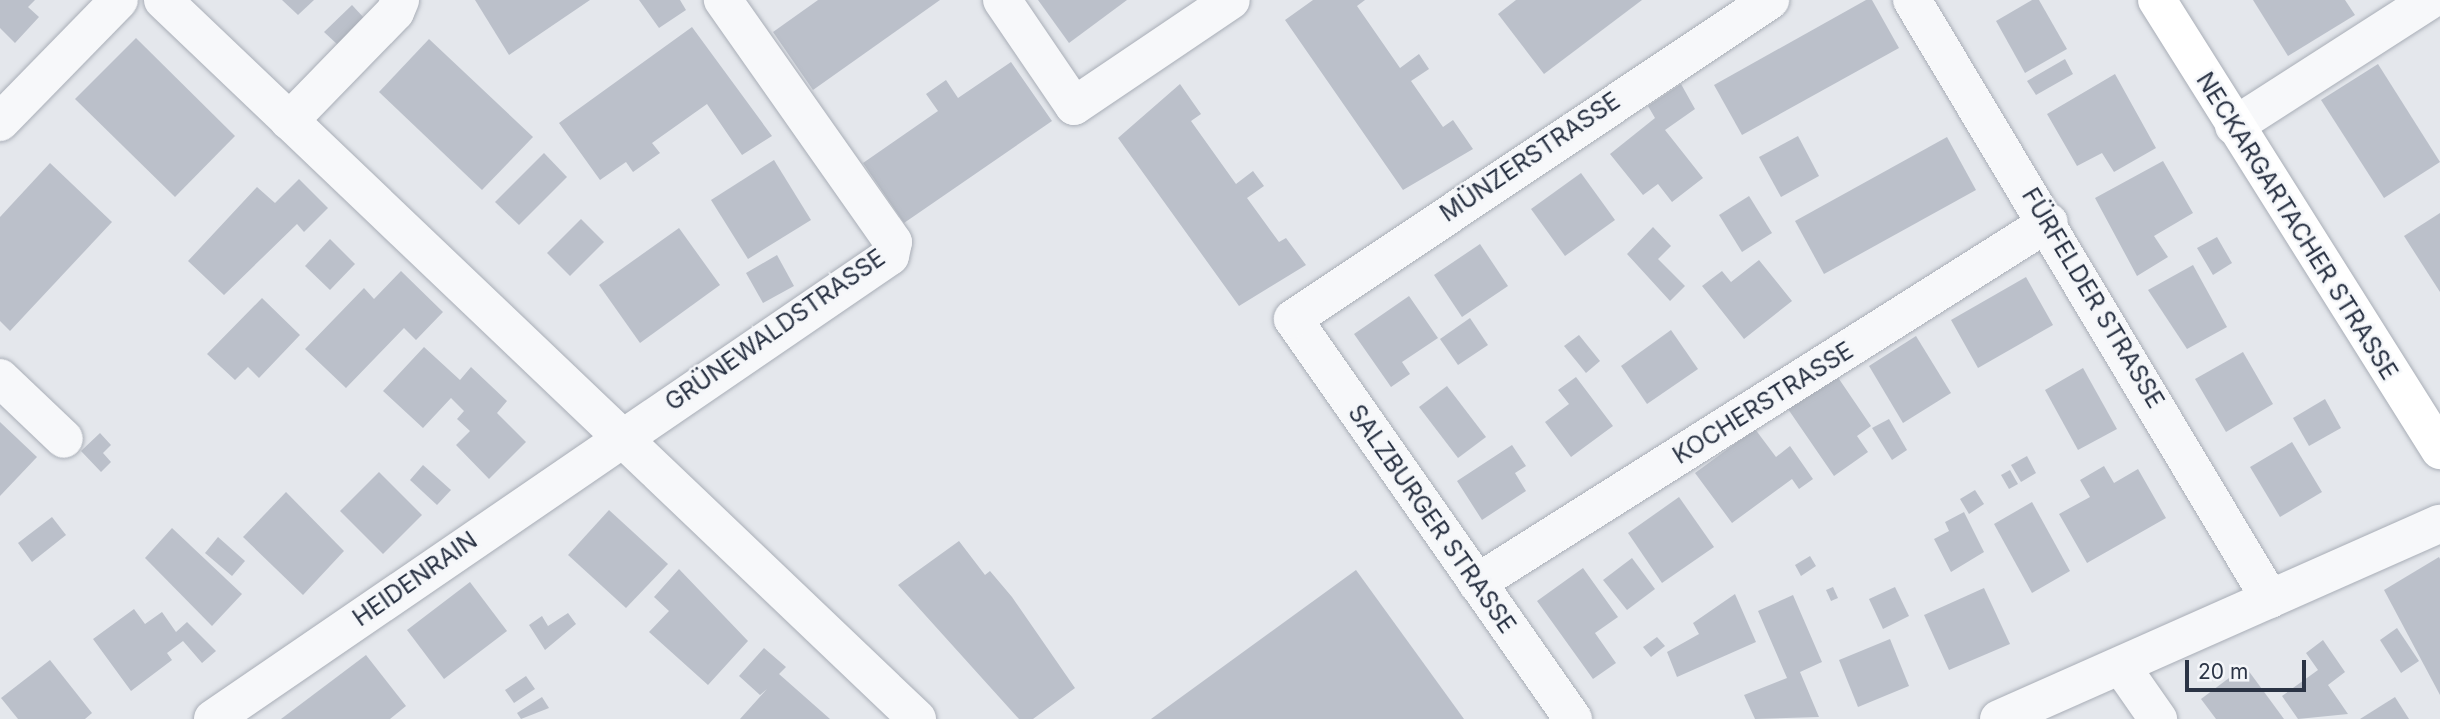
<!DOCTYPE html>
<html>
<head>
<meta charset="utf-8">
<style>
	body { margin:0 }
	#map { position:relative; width:2440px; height:719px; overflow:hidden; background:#e4e7ec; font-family:Inter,sans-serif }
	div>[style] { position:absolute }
	.building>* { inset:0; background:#bbc0ca }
	.roads { filter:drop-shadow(0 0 2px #a9aeb7) drop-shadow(0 0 2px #a9aeb7) }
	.minor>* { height:38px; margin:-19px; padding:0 19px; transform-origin:19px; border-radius:19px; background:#f7f8fa }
	.major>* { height:38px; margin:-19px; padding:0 19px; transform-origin:19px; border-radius:19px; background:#fff }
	span { translate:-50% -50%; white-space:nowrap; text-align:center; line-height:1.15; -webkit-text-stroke:5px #f4f6f9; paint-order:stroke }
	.street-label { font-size:24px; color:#2b3445 }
	.scale { position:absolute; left:2185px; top:660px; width:121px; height:32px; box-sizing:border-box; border:4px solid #2b3445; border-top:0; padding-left:9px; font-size:21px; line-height:24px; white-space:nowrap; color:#2b3445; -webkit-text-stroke:5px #f4f6f9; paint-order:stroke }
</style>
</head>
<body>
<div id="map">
	<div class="building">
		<i style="clip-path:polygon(0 0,35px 0,28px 7px,39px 17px,15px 43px,0 28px)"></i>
		<i style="clip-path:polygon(282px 0,314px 0,298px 15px)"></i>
		<i style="clip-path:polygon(475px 0,590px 0,509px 55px)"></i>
		<i style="clip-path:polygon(639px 0,680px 0,686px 10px,659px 28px)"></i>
		<i style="clip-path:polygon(818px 0,940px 0,813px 90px,773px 32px)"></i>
		<i style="clip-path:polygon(1038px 0,1127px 0,1069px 43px)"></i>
		<i style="clip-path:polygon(1313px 0,1365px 0,1357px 6px,1400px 68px,1419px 54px,1429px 69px,1411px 81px,1443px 127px,1453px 120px,1473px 149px,1403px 190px,1285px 20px)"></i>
		<i style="clip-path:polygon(1516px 0,1642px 0,1544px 74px,1498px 14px)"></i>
		<i style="clip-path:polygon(1866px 0,1872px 0,1899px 48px,1742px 135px,1714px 85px)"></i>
		<i style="clip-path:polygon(2032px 0,2039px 0,2067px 49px,2025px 73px,1996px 21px)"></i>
		<i style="clip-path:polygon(2253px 0,2345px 0,2355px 15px,2288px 56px)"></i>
		<i style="clip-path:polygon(352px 5px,365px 19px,338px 45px,324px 32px)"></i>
		<i style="clip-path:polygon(692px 27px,772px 136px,742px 155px,707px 104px,652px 143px,660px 153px,633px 172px,626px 162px,600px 180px,559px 123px)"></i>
		<i style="clip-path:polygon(136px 38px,235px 136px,175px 197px,75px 99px)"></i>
		<i style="clip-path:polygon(429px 39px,533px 137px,482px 190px,379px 92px)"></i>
		<i style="clip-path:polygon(2065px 59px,2073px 74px,2036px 95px,2027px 81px)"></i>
		<i style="clip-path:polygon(1011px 62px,1052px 121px,904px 223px,863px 163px,938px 111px,926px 94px,946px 80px,958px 98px)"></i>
		<i style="clip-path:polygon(2378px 64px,2440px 162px,2384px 198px,2321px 100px)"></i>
		<i style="clip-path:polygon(2115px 74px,2156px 148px,2114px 172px,2102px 153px,2077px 166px,2047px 114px)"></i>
		<i style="clip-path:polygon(1180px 84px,1201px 114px,1191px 121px,1236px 184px,1253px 171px,1264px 186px,1247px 198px,1279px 242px,1286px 238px,1306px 265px,1239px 306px,1118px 138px)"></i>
		<i style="clip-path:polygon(1681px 84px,1695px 109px,1665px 130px,1703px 178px,1672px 202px,1658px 184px,1643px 195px,1610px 154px,1655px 118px,1648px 106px)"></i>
		<i style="clip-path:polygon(1798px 136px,1819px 176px,1781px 197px,1759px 157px)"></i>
		<i style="clip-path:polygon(1947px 137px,1976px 190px,1824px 274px,1795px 221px)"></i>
		<i style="clip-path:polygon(544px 153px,567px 177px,519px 225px,495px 202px)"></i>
		<i style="clip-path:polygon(774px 160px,811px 220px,748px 259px,711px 200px)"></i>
		<i style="clip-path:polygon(2163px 161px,2193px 213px,2154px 236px,2168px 257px,2137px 276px,2095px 198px)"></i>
		<i style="clip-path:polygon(50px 163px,112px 222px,10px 331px,0 321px,0 217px)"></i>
		<i style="clip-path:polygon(1581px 173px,1615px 220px,1565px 256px,1531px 209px)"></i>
		<i style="clip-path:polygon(299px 179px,328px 208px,304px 232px,297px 224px,224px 295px,188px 261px,257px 187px,275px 203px)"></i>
		<i style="clip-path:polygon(1749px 196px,1772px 233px,1742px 252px,1719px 215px)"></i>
		<i style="clip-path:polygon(2440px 213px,2440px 292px,2404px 236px)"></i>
		<i style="clip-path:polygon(581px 219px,604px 242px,570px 276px,547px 253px)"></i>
		<i style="clip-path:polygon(1653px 227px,1671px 246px,1658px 259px,1685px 286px,1670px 301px,1627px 254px)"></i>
		<i style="clip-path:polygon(679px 228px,720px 285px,640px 343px,599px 285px)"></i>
		<i style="clip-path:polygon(2217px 237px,2232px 263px,2213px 275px,2197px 248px)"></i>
		<i style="clip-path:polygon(330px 239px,355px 264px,330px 290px,305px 266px)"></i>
		<i style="clip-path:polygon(1480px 244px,1508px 286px,1462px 317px,1434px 275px)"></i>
		<i style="clip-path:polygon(777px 255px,794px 286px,763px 303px,746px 273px)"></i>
		<i style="clip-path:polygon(1759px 260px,1792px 301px,1744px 339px,1702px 286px,1722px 271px,1731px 282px)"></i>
		<i style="clip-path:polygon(2193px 265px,2227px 327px,2187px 349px,2148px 290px)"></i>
		<i style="clip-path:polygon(401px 271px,443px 312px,416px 340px,404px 328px,346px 388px,305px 349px,364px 288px,374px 299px)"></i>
		<i style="clip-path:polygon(2026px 277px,2053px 325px,1978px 368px,1951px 320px)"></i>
		<i style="clip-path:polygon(1409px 296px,1438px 338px,1402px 362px,1410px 374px,1391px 387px,1354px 334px)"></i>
		<i style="clip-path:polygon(262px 298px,300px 335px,259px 378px,248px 367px,235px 380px,207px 354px)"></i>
		<i style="clip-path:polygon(1470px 318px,1488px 345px,1458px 365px,1440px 339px)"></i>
		<i style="clip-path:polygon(1671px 330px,1698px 369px,1647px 404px,1621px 366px)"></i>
		<i style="clip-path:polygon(1579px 335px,1600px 361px,1586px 373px,1564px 346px)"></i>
		<i style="clip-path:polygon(1916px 336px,1951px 393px,1903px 423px,1869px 366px)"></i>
		<i style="clip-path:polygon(424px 347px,460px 380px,471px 367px,507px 401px,497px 413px,526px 442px,489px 479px,456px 445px,470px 431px,457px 419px,464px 411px,451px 398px,423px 428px,383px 391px)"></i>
		<i style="clip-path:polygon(2243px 352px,2273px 404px,2226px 432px,2195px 379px)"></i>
		<i style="clip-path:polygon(2083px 368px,2117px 429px,2078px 450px,2045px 390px)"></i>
		<i style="clip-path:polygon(1837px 376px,1871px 426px,1857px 436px,1868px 452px,1834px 476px,1788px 409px)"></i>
		<i style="clip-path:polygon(1576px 377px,1613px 426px,1571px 457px,1545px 422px,1569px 404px,1558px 390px)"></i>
		<i style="clip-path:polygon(1447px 386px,1486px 437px,1458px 458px,1419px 407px)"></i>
		<i style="clip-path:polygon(2325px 399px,2341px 428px,2309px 446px,2293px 418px)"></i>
		<i style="clip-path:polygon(1889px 419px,1907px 450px,1892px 460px,1872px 428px)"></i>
		<i style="clip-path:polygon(0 422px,37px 457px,0 496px)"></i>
		<i style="clip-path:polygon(1755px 429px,1776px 457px,1790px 446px,1813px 479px,1799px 489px,1792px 479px,1732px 523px,1695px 473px)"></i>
		<i style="clip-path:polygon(100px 433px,111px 445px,103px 453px,111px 462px,101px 472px,81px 451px)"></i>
		<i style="clip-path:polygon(2292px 442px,2322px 492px,2280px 517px,2250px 467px)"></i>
		<i style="clip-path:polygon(1512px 445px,1526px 466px,1515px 473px,1526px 491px,1482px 520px,1457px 481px)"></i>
		<i style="clip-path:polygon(2027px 456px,2036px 473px,2021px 482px,2011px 465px)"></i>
		<i style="clip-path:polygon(423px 465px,451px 490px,437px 505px,410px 480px)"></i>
		<i style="clip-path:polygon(2104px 466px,2114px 483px,2138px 469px,2166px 518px,2087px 563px,2059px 514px,2090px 497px,2080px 480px)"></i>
		<i style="clip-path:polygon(2010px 470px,2018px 484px,2009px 489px,2001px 475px)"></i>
		<i style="clip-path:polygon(379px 472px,422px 515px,383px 554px,340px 511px)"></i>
		<i style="clip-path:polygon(1975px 490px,1984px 504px,1969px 514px,1960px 499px)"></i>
		<i style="clip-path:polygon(286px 492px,344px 551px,303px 595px,243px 537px)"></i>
		<i style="clip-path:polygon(1679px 497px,1714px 547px,1662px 583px,1628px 533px)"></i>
		<i style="clip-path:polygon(2032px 502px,2070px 571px,2032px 593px,1994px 524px)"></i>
		<i style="clip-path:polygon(609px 510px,668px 564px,626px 608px,568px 555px)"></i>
		<i style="clip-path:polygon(1964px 512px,1984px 552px,1951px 572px,1934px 539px,1949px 531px,1945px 522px)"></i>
		<i style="clip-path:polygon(52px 517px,66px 535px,32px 562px,18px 543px)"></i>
		<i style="clip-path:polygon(172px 528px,242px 594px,212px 626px,145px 558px)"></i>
		<i style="clip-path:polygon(218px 537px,245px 561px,232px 576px,205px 553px)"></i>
		<i style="clip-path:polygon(959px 541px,985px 575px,990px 571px,1012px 597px,1075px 688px,1033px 719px,1019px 719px,898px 585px)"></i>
		<i style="clip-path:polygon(1810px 556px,1816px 566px,1801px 576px,1795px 565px)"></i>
		<i style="clip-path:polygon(2439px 557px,2440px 559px,2440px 695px,2384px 590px)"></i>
		<i style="clip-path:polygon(1632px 558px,1655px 589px,1627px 610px,1603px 580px)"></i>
		<i style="clip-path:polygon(1583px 568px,1618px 617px,1595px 633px,1616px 663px,1593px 679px,1537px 601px)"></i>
		<i style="clip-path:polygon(679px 569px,748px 641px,708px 685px,649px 632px,669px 611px,654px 597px)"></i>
		<i style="clip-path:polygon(1356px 570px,1464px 719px,1151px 719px)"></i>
		<i style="clip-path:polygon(470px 582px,507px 631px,444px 679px,407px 630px)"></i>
		<i style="clip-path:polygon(1833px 587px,1838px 598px,1831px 601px,1826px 590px)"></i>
		<i style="clip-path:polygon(1895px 587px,1909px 616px,1883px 629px,1869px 599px)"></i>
		<i style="clip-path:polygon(1984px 588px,2010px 644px,1949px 670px,1924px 615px)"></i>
		<i style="clip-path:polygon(1735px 594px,1756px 642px,1677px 677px,1667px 652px,1699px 634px,1693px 623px)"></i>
		<i style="clip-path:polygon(1793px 595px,1822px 662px,1800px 672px,1819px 717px,1755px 719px,1744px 695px,1787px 678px,1758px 611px)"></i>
		<i style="clip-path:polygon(134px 609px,145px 624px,162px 612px,176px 632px,187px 622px,216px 651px,202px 663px,183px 641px,167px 653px,172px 660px,131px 691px,93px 639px)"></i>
		<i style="clip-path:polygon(568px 613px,576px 624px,545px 650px,529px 625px,542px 616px,548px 626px)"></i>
		<i style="clip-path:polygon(2397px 628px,2419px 661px,2401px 673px,2380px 640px)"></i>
		<i style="clip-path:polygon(1657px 637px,1665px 646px,1651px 657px,1643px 647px)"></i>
		<i style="clip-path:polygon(1890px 639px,1909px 686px,1858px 707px,1839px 660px)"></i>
		<i style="clip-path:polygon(2323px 640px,2345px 672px,2328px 685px,2348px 714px,2298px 719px,2282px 696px,2318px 670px,2306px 653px)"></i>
		<i style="clip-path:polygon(764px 648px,786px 667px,779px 674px,830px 719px,740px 719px,767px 689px,760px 695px,739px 676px)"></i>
		<i style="clip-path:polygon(366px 655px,406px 706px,390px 719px,281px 719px)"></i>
		<i style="clip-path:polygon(50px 660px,92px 713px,85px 719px,18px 719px,1px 698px)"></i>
		<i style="clip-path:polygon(2245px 666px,2284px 719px,2216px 719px,2201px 699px)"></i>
		<i style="clip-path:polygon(526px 676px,535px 689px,514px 703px,505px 690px)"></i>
		<i style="clip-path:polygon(542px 697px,549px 708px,521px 719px,517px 713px)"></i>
		<i style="clip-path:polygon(2395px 697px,2409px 719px,2360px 719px)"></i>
	</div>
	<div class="roads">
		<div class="minor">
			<i style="left:163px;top:0;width:1042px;rotate:43.64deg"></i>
			<i style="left:1002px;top:0;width:128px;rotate:55.8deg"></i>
			<i style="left:1074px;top:106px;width:189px;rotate:-34deg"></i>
			<i style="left:1912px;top:0;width:698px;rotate:59.13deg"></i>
			<i style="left:289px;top:121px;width:152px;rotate:-45.8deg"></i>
			<i style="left:395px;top:12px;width:13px;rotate:-67deg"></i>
			<i style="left:0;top:122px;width:170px;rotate:-45.7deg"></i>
			<i style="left:2234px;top:126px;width:233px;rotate:-32.7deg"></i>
			<i style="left:0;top:378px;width:88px;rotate:43.6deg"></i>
			<i style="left:1477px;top:583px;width:676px;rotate:-32.26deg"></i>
			<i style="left:2121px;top:666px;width:65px;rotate:55.1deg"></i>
			<i style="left:213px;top:719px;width:820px;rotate:-34.37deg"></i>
			<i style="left:890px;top:256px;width:14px;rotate:-78deg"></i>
			<i style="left:893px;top:242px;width:296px;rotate:-125.1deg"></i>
			<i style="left:1573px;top:719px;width:488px;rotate:-125deg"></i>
			<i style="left:1293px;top:319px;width:574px;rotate:-33.77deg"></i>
			<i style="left:1999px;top:719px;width:482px;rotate:-23.9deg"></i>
		</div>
		<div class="major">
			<i style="left:2157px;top:0;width:532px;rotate:57.83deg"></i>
		</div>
	</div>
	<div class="street-label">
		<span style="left:1530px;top:157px;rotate:-34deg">MÜNZERSTRASSE</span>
		<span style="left:2297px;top:226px;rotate:58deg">NECKARGARTACHER STRASSE</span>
		<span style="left:2093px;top:298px;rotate:59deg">FÜRFELDER STRASSE</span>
		<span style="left:775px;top:330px;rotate:-35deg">GRÜNEWALDSTRASSE</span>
		<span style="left:1763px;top:403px;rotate:-32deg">KOCHERSTRASSE</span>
		<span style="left:1432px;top:519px;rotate:55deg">SALZBURGER STRASSE</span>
		<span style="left:415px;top:579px;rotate:-35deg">HEIDENRAIN</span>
	</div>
	<div class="scale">20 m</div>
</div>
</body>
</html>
